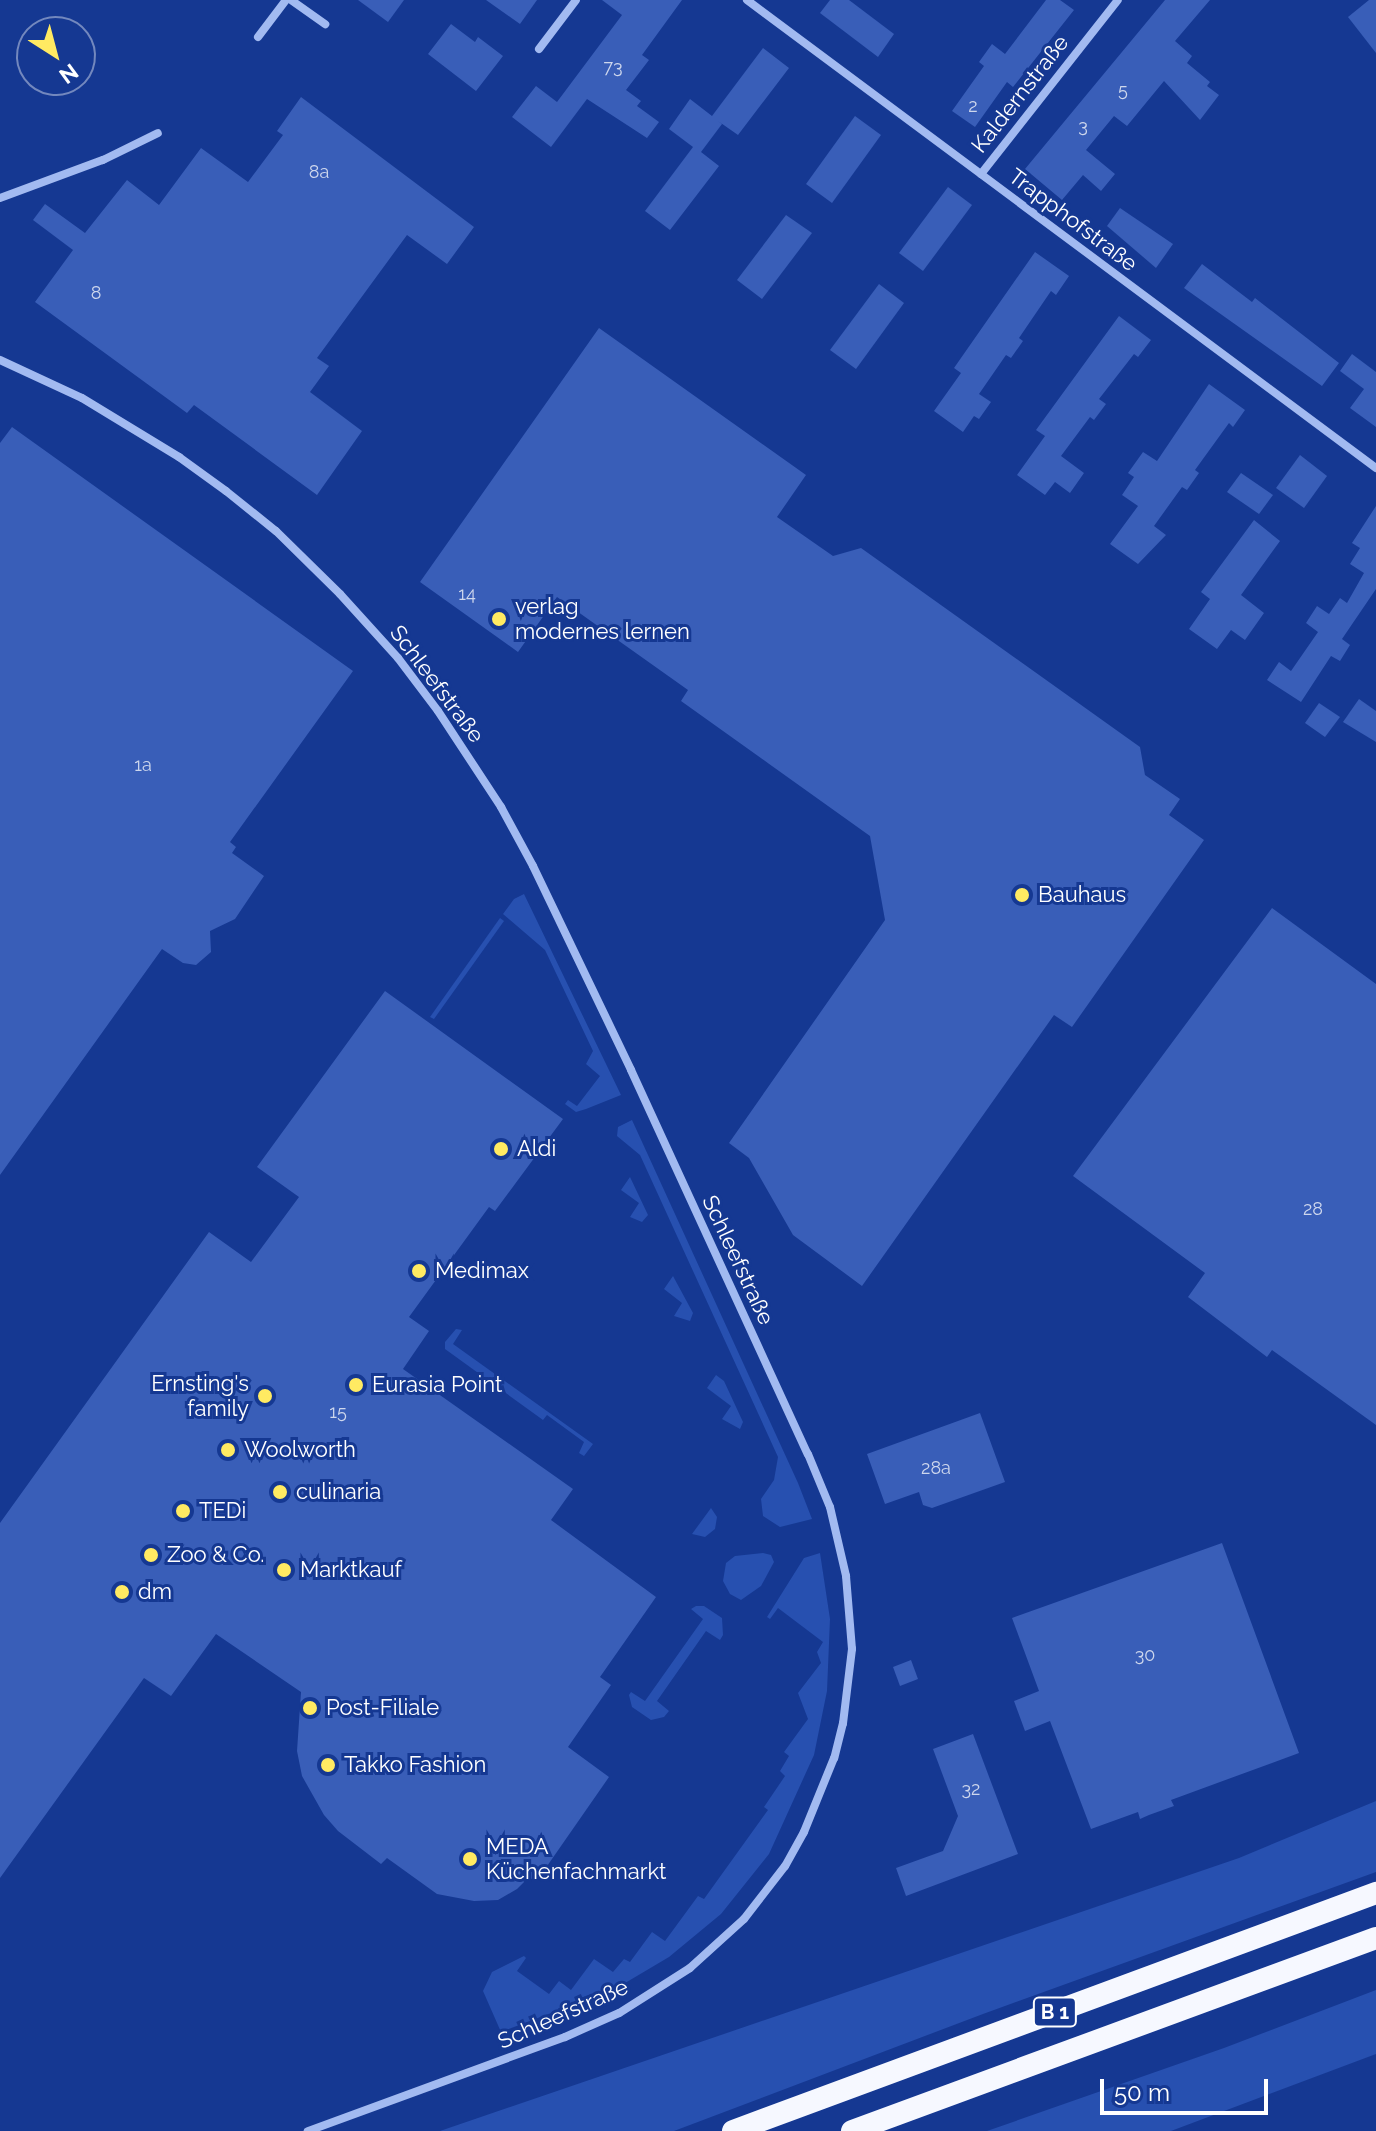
<!DOCTYPE html>
<html>
<head>
<meta charset="utf-8">
<style>
	body { margin:0 }
	#map { position:relative; width:1376px; height:2131px; overflow:hidden; background:#153892; font-family:Raleway,sans-serif }
	div>[style] { position:absolute }
	.green>* { inset:0; background:#2750b0 }
	.building>* { inset:0; background:#395eb8 }
	.minor>* { height:8px; margin:-4px; padding:0 4px; transform-origin:4px; border-radius:4px; background:#a2baf1 }
	.trunk>* { height:22px; margin:-11px; padding:0 11px; transform-origin:11px; border-radius:11px; background:#f6f8ff }
	.dots>* { width:22px; height:22px; translate:-50% -50%; box-sizing:border-box; border:4px solid #153892; border-radius:50% }
	span { translate:-50% -50%; white-space:nowrap; text-align:center; line-height:1.15; -webkit-text-stroke:6px #153892; paint-order:stroke }
	.number-label { font-size:18px; color:#ced7ed }
	.number-label span { -webkit-text-stroke-width:0 }
	.shield-label span { padding:2px 6px; background:#153892; border:2px solid; border-radius:6px; -webkit-text-stroke-width:0 }
	.shield-label { font-size:20px; color:#fff; font-weight:700 }
	.street-label { font-size:22px; color:#fff }
	.poi-label { font-size:22px; color:#fff }
	.left { translate:0 -50%; text-align:left }
	.right { translate:-100% -50%; text-align:right }
	.north { position:absolute; left:16px; top:16px; width:80px; height:80px; box-sizing:border-box; background:#153892; border:2px solid #7388be; border-radius:50%; rotate:144deg; font-size:22px; font-weight:700; line-height:32px; text-align:center; color:#fff }
	.north::after { content:''; display:block; margin:auto; width:28px; height:36px; background:#ffea62; clip-path:polygon(50% 0,100% 100%,50% 72%,0 100%) }
	.scale { position:absolute; left:1100px; top:2079px; width:168px; height:36px; box-sizing:border-box; border:4px solid #fff; border-top:0; padding-left:10px; font-size:24px; line-height:28px; white-space:nowrap; color:#fff; -webkit-text-stroke:6px #153892; paint-order:stroke }
</style>
</head>
<body>
<div id="map">
	<div class="green">
		<i style="clip-path:polygon(524px 894px,621px 1095px,586px 1109px,576px 1112px,565px 1104px,568px 1100px,577px 1106px,600px 1076px,586px 1064px,593px 1051px,545px 950px,503px 914px,514px 899px)"></i>
		<i style="clip-path:polygon(500px 918px,504px 921px,434px 1019px,430px 1017px)"></i>
		<i style="clip-path:polygon(632px 1120px,798px 1483px,812px 1519px,780px 1527px,763px 1516px,761px 1499px,774px 1480px,778px 1457px,640px 1155px,617px 1136px,618px 1127px)"></i>
		<i style="clip-path:polygon(630px 1177px,648px 1215px,642px 1222px,630px 1217px,639px 1203px,621px 1190px)"></i>
		<i style="clip-path:polygon(673px 1276px,693px 1313px,690px 1321px,674px 1316px,682px 1303px,664px 1289px)"></i>
		<i style="clip-path:polygon(456px 1329px,462px 1330px,453px 1344px,593px 1444px,584px 1456px,579px 1453px,584px 1442px,547px 1415px,543px 1420px,445px 1349px,445px 1342px)"></i>
		<i style="clip-path:polygon(716px 1375px,724px 1381px,743px 1422px,740px 1429px,722px 1419px,731px 1406px,707px 1388px)"></i>
		<i style="clip-path:polygon(711px 1508px,717px 1517px,715px 1529px,705px 1537px,692px 1534px)"></i>
		<i style="clip-path:polygon(763px 1553px,771px 1555px,774px 1562px,761px 1586px,741px 1600px,730px 1594px,723px 1581px,726px 1563px,735px 1556px)"></i>
		<i style="clip-path:polygon(820px 1553px,830px 1619px,827px 1691px,814px 1755px,769px 1854px,721px 1914px,669px 1957px,615px 1989px,501px 2032px,483px 1991px,492px 1972px,524px 1956px,526px 1958px,517px 1971px,549px 1994px,559px 1981px,571px 1990px,594px 1959px,613px 1972px,624px 1959px,630px 1962px,652px 1932px,665px 1941px,698px 1896px,704px 1899px,768px 1810px,764px 1807px,785px 1776px,780px 1771px,789px 1756px,784px 1752px,808px 1719px,798px 1693px,821px 1663px,817px 1652px,823px 1642px,778px 1608px,770px 1619px,767px 1617px,804px 1558px)"></i>
		<i style="clip-path:polygon(696px 1606px,704px 1606px,722px 1618px,723px 1635px,720px 1640px,706px 1631px,657px 1701px,669px 1711px,664px 1717px,651px 1720px,632px 1707px,629px 1695px,631px 1692px,645px 1701px,703px 1619px,691px 1609px)"></i>
		<i style="clip-path:polygon(1376px 1801px,1376px 1872px,983px 2014px,674px 2131px,440px 2131px,1239px 1858px)"></i>
		<i style="clip-path:polygon(1376px 1990px,1376px 2054px,1171px 2131px,987px 2131px,1224px 2048px)"></i>
	</div>
	<div class="building">
		<i style="clip-path:polygon(358px 0,404px 0,388px 22px)"></i>
		<i style="clip-path:polygon(486px 0,537px 0,520px 24px)"></i>
		<i style="clip-path:polygon(602px 0,682px 0,642px 55px,649px 60px,626px 90px,641px 101px,637px 106px,659px 122px,647px 138px,587px 99px,551px 147px,512px 117px,536px 86px,557px 102px,622px 15px)"></i>
		<i style="clip-path:polygon(830px 0,849px 0,894px 34px,878px 57px,820px 13px)"></i>
		<i style="clip-path:polygon(1046px 0,1060px 0,1074px 10px,1013px 87px,1007px 82px,975px 127px,952px 111px,984px 66px,979px 62px,992px 44px,1005px 54px)"></i>
		<i style="clip-path:polygon(1165px 0,1210px 0,1175px 41px,1192px 56px,1187px 63px,1210px 82px,1207px 86px,1219px 95px,1200px 120px,1164px 81px,1127px 126px,1114px 116px,1086px 150px,1115px 174px,1101px 191px,1083px 175px,1062px 200px,1025px 169px)"></i>
		<i style="clip-path:polygon(1369px 0,1376px 0,1376px 53px,1348px 17px)"></i>
		<i style="clip-path:polygon(451px 24px,475px 42px,478px 37px,503px 56px,476px 91px,428px 54px)"></i>
		<i style="clip-path:polygon(763px 48px,789px 68px,738px 135px,718px 121px,722px 124px,701px 152px,719px 166px,670px 230px,645px 211px,693px 147px,669px 129px,690px 99px,712px 116px)"></i>
		<i style="clip-path:polygon(301px 97px,474px 227px,447px 264px,407px 235px,317px 358px,329px 366px,310px 392px,362px 431px,317px 495px,194px 405px,187px 413px,35px 302px,73px 250px,33px 220px,45px 204px,85px 233px,127px 180px,159px 205px,201px 148px,248px 182px,283px 135px,277px 131px)"></i>
		<i style="clip-path:polygon(855px 116px,881px 135px,832px 203px,806px 184px)"></i>
		<i style="clip-path:polygon(948px 187px,972px 205px,923px 271px,899px 253px)"></i>
		<i style="clip-path:polygon(1120px 208px,1173px 244px,1156px 268px,1107px 226px)"></i>
		<i style="clip-path:polygon(786px 215px,812px 233px,762px 299px,737px 280px)"></i>
		<i style="clip-path:polygon(1035px 252px,1069px 276px,1056px 295px,1051px 291px,1019px 338px,1023px 341px,1011px 358px,1006px 355px,979px 394px,991px 402px,979px 419px,974px 416px,963px 432px,934px 411px,961px 373px,954px 368px)"></i>
		<i style="clip-path:polygon(1202px 264px,1252px 302px,1255px 298px,1339px 363px,1322px 386px,1184px 288px)"></i>
		<i style="clip-path:polygon(879px 284px,904px 303px,856px 369px,830px 350px)"></i>
		<i style="clip-path:polygon(1119px 316px,1151px 340px,1138px 357px,1134px 354px,1099px 399px,1106px 404px,1094px 420px,1090px 417px,1061px 456px,1084px 473px,1070px 493px,1055px 482px,1045px 495px,1017px 475px,1045px 436px,1036px 430px)"></i>
		<i style="clip-path:polygon(599px 328px,806px 475px,777px 517px,833px 556px,861px 548px,1140px 747px,1145px 775px,1180px 799px,1169px 815px,1204px 840px,1072px 1027px,1054px 1015px,862px 1286px,793px 1235px,749px 1158px,729px 1143px,885px 920px,870px 836px,681px 701px,688px 690px,557px 597px,518px 652px,420px 582px)"></i>
		<i style="clip-path:polygon(1352px 354px,1376px 372px,1376px 427px,1350px 408px,1364px 389px,1340px 371px)"></i>
		<i style="clip-path:polygon(1209px 384px,1245px 410px,1233px 427px,1229px 423px,1195px 470px,1199px 473px,1187px 490px,1182px 487px,1154px 526px,1166px 535px,1138px 564px,1110px 544px,1138px 506px,1122px 495px,1134px 477px,1128px 473px,1143px 452px,1157px 461px)"></i>
		<i style="clip-path:polygon(12px 427px,353px 671px,230px 842px,236px 847px,232px 853px,264px 876px,235px 919px,210px 931px,211px 952px,196px 965px,183px 963px,162px 949px,0 1175px,0 443px)"></i>
		<i style="clip-path:polygon(1300px 455px,1327px 476px,1304px 508px,1276px 488px)"></i>
		<i style="clip-path:polygon(1241px 473px,1273px 495px,1259px 514px,1227px 492px)"></i>
		<i style="clip-path:polygon(1376px 506px,1376px 589px,1342px 639px,1350px 645px,1340px 661px,1331px 656px,1301px 702px,1267px 680px,1279px 662px,1291px 671px,1318px 632px,1306px 623px,1317px 606px,1329px 614px,1340px 598px,1347px 603px,1364px 573px,1350px 564px,1360px 548px,1352px 543px)"></i>
		<i style="clip-path:polygon(1254px 520px,1280px 541px,1241px 595px,1264px 613px,1245px 640px,1231px 630px,1217px 649px,1189px 629px,1210px 599px,1201px 592px)"></i>
		<i style="clip-path:polygon(1359px 699px,1376px 711px,1376px 742px,1343px 722px)"></i>
		<i style="clip-path:polygon(1319px 703px,1340px 717px,1325px 737px,1305px 723px)"></i>
		<i style="clip-path:polygon(1272px 908px,1376px 984px,1376px 1425px,1272px 1350px,1267px 1357px,1188px 1297px,1205px 1273px,1073px 1176px)"></i>
		<i style="clip-path:polygon(385px 991px,563px 1119px,495px 1211px,489px 1207px,409px 1317px,429px 1331px,403px 1369px,573px 1489px,551px 1520px,656px 1597px,600px 1677px,611px 1685px,568px 1747px,609px 1777px,536px 1882px,529px 1877px,517px 1889px,498px 1900px,474px 1901px,437px 1894px,387px 1858px,381px 1864px,338px 1831px,324px 1815px,302px 1776px,297px 1751px,301px 1692px,216px 1634px,171px 1696px,144px 1678px,0 1878px,0 1523px,209px 1232px,251px 1262px,299px 1197px,257px 1167px)"></i>
		<i style="clip-path:polygon(980px 1413px,1005px 1482px,932px 1508px,923px 1505px,919px 1492px,885px 1504px,867px 1454px)"></i>
		<i style="clip-path:polygon(1222px 1543px,1299px 1753px,1171px 1800px,1174px 1806px,1149px 1815px,1140px 1819px,1138px 1812px,1091px 1829px,1050px 1721px,1025px 1731px,1014px 1701px,1039px 1691px,1012px 1618px)"></i>
		<i style="clip-path:polygon(911px 1660px,918px 1679px,900px 1686px,893px 1667px)"></i>
		<i style="clip-path:polygon(973px 1734px,1018px 1854px,906px 1896px,896px 1868px,943px 1851px,958px 1816px,933px 1749px)"></i>
	</div>
	<div class="minor">
		<i style="left:291px;top:0;width:42px;rotate:35.2deg"></i>
		<i style="left:747px;top:0;width:784px;rotate:36.65deg"></i>
		<i style="left:258px;top:37px;width:46px;rotate:-52.9deg"></i>
		<i style="left:539px;top:49px;width:61px;rotate:-52.9deg"></i>
		<i style="left:981px;top:174px;width:221px;rotate:-51.8deg"></i>
		<i style="left:0;top:198px;width:110px;rotate:-20.3deg"></i>
		<i style="left:103px;top:160px;width:61px;rotate:-26.1deg"></i>
		<i style="left:0;top:360px;width:90px;rotate:24.9deg"></i>
		<i style="left:82px;top:398px;width:114px;rotate:31.3deg"></i>
		<i style="left:179px;top:457px;width:58px;rotate:35.9deg"></i>
		<i style="left:226px;top:491px;width:64px;rotate:38.7deg"></i>
		<i style="left:276px;top:531px;width:90px;rotate:44.5deg"></i>
		<i style="left:340px;top:594px;width:86px;rotate:47.8deg"></i>
		<i style="left:398px;top:658px;width:66px;rotate:53deg"></i>
		<i style="left:438px;top:711px;width:115px;rotate:56.7deg"></i>
		<i style="left:501px;top:807px;width:67px;rotate:61.5deg"></i>
		<i style="left:533px;top:866px;width:226px;rotate:64.3deg"></i>
		<i style="left:631px;top:1070px;width:423px;rotate:65.3deg"></i>
		<i style="left:808px;top:1454px;width:57px;rotate:67.5deg"></i>
		<i style="left:830px;top:1507px;width:71px;rotate:76.9deg"></i>
		<i style="left:846px;top:1576px;width:73px;rotate:85.3deg"></i>
		<i style="left:852px;top:1649px;width:75px;rotate:96.9deg"></i>
		<i style="left:843px;top:1723px;width:36px;rotate:104deg"></i>
		<i style="left:834px;top:1758px;width:80px;rotate:112.1deg"></i>
		<i style="left:804px;top:1832px;width:39px;rotate:119deg"></i>
		<i style="left:785px;top:1866px;width:67px;rotate:127.7deg"></i>
		<i style="left:744px;top:1919px;width:73px;rotate:137.8deg"></i>
		<i style="left:690px;top:1968px;width:84px;rotate:147.6deg"></i>
		<i style="left:619px;top:2013px;width:59px;rotate:156deg"></i>
		<i style="left:565px;top:2037px;width:274px;rotate:159.9deg"></i>
	</div>
	<div class="trunk">
		<i style="left:733px;top:2131px;width:686px;rotate:-20.31deg"></i>
		<i style="left:852px;top:2131px;width:558px;rotate:-20.22deg"></i>
	</div>
	<div class="dots">
		<i style="left:499px;top:619px;background:#ffea62"></i>
		<i style="left:1022px;top:895px;background:#ffea62"></i>
		<i style="left:501px;top:1149px;background:#ffea62"></i>
		<i style="left:419px;top:1271px;background:#ffea62"></i>
		<i style="left:356px;top:1385px;background:#ffea62"></i>
		<i style="left:265px;top:1396px;background:#ffea62"></i>
		<i style="left:228px;top:1450px;background:#ffea62"></i>
		<i style="left:280px;top:1492px;background:#ffea62"></i>
		<i style="left:183px;top:1511px;background:#ffea62"></i>
		<i style="left:151px;top:1555px;background:#ffea62"></i>
		<i style="left:284px;top:1570px;background:#ffea62"></i>
		<i style="left:122px;top:1592px;background:#ffea62"></i>
		<i style="left:310px;top:1708px;background:#ffea62"></i>
		<i style="left:328px;top:1765px;background:#ffea62"></i>
		<i style="left:470px;top:1859px;background:#ffea62"></i>
	</div>
	<div class="number-label">
		<span style="left:613px;top:67px">73</span>
		<span style="left:1123px;top:90px">5</span>
		<span style="left:973px;top:106px">2</span>
		<span style="left:1083px;top:126px">3</span>
		<span style="left:319px;top:172px">8a</span>
		<span style="left:96px;top:293px">8</span>
		<span style="left:467px;top:594px">14</span>
		<span style="left:143px;top:765px">1a</span>
		<span style="left:1313px;top:1209px">28</span>
		<span style="left:338px;top:1412px">15</span>
		<span style="left:936px;top:1468px">28a</span>
		<span style="left:1145px;top:1655px">30</span>
		<span style="left:971px;top:1789px">32</span>
	</div>
	<div class="shield-label">
		<span style="left:1055px;top:2012px">B 1</span>
	</div>
	<div class="street-label">
		<span style="left:1020px;top:94px;rotate:-52deg">Kaldernstraße</span>
		<span style="left:1073px;top:220px;rotate:37deg">Trapphofstraße</span>
		<span style="left:437px;top:684px;rotate:53deg">Schleefstraße</span>
		<span style="left:738px;top:1260px;rotate:65deg">Schleefstraße</span>
		<span style="left:563px;top:2014px;rotate:-24deg">Schleefstraße</span>
	</div>
	<div class="poi-label">
		<span class="left" style="left:515px;top:619px">verlag<br>modernes lernen</span>
		<span class="left" style="left:1038px;top:895px">Bauhaus</span>
		<span class="left" style="left:517px;top:1149px">Aldi</span>
		<span class="left" style="left:435px;top:1271px">Medimax</span>
		<span class="right" style="left:249px;top:1396px">Ernsting's<br>family</span>
		<span class="left" style="left:372px;top:1385px">Eurasia Point</span>
		<span class="left" style="left:244px;top:1450px">Woolworth</span>
		<span class="left" style="left:296px;top:1492px">culinaria</span>
		<span class="left" style="left:199px;top:1511px">TEDi</span>
		<span class="left" style="left:167px;top:1555px">Zoo &amp; Co.</span>
		<span class="left" style="left:300px;top:1570px">Marktkauf</span>
		<span class="left" style="left:138px;top:1592px">dm</span>
		<span class="left" style="left:326px;top:1708px">Post-Filiale</span>
		<span class="left" style="left:344px;top:1765px">Takko Fashion</span>
		<span class="left" style="left:486px;top:1859px">MEDA<br>Küchenfachmarkt</span>
	</div>
	<div class="north">N</div>
	<div class="scale">50 m</div>
</div>
</body>
</html>
